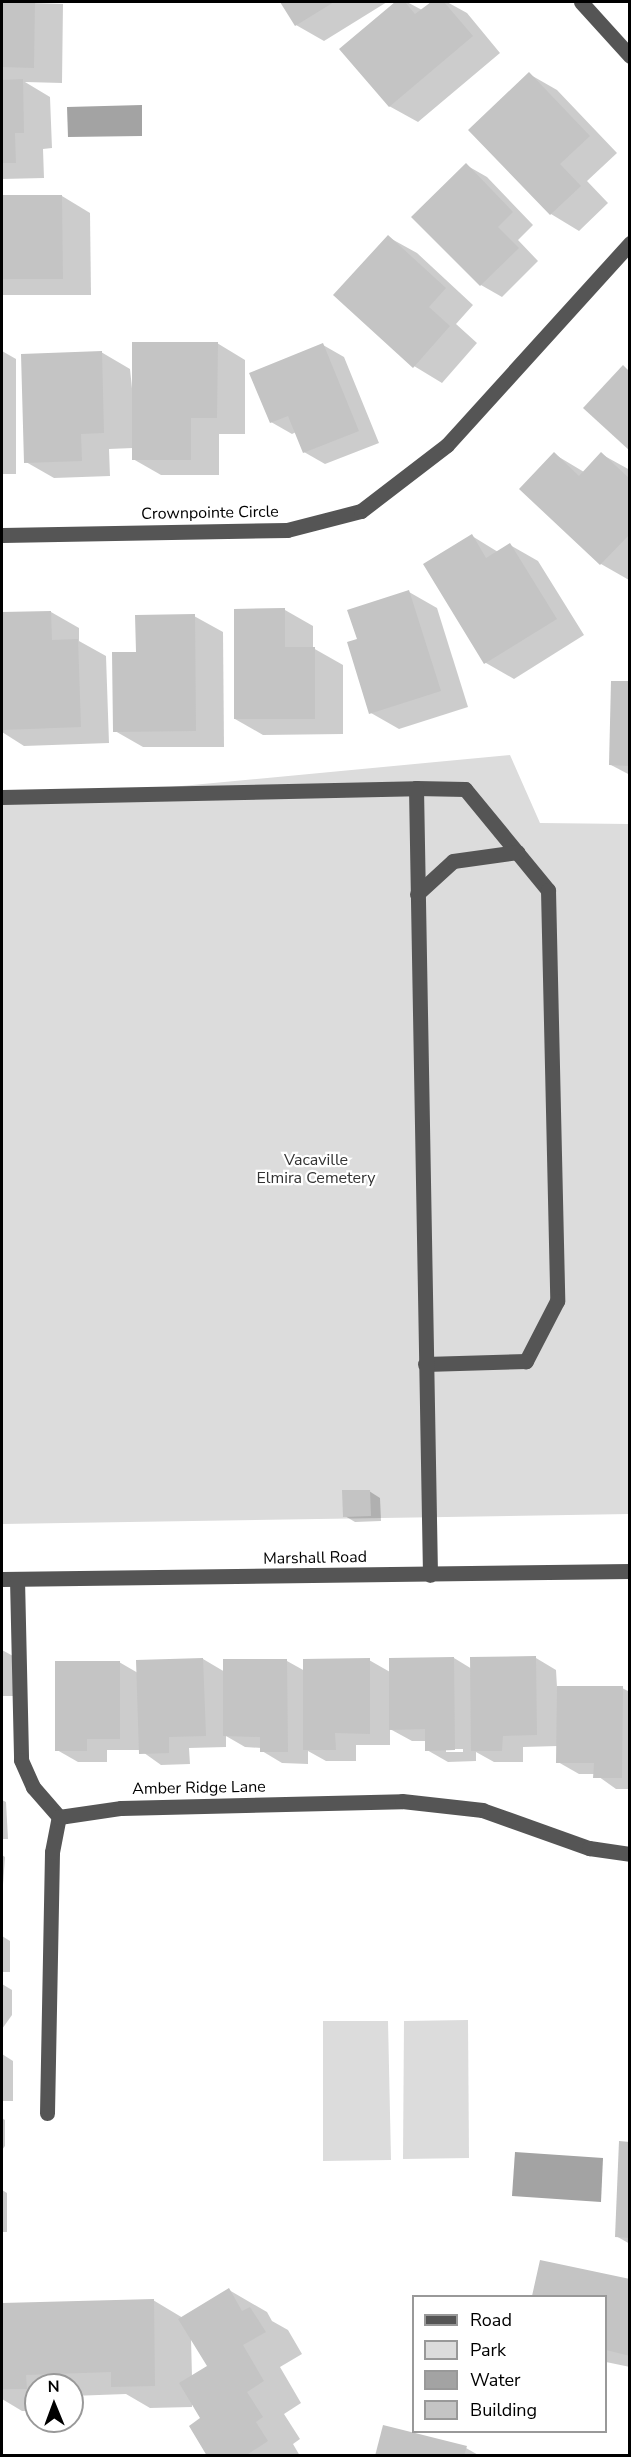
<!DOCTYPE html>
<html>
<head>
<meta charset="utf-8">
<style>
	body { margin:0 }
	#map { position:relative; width:631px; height:2457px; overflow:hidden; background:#fff; font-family:"Nunito Sans",sans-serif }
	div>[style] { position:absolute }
	.green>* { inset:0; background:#dcdcdc }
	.water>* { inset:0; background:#a3a3a3 }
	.shadow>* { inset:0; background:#0003 }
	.building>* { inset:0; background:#c4c4c4 }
	.minor>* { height:15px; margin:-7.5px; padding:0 7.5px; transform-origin:7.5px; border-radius:7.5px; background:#555 }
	span { translate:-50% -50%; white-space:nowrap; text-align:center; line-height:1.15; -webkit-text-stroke:4.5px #fff; paint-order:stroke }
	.street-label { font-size:16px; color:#000 }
	.park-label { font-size:16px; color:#333 }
	.frame { position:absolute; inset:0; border:3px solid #000; pointer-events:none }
	.legend { position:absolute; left:412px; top:2295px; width:195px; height:138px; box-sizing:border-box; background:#fff; border:2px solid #999; margin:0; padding:8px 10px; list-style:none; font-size:18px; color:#000 }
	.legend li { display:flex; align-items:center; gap:12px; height:30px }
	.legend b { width:30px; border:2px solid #999 }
	.north { position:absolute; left:24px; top:2373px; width:60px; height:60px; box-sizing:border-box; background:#fff; border:2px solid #999; border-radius:50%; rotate:359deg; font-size:16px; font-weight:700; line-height:24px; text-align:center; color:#000 }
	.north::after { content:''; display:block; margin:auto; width:21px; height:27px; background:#000; clip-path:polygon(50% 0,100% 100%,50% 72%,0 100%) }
</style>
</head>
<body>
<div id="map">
	<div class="green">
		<i style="clip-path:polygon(510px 755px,540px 823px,629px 824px,629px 1514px,2px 1524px,2px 794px,171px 787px)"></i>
		<i style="clip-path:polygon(468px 2020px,469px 2158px,403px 2159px,404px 2021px)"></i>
		<i style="clip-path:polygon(323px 2021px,388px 2021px,391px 2160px,323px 2161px)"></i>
	</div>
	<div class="water">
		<i style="clip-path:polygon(142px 105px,142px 136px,68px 137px,67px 107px)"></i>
		<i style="clip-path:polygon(515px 2152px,603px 2158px,601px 2202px,512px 2196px)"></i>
	</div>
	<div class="shadow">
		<i style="clip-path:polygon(2px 2px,63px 4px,62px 83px,25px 82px,50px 97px,52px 148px,43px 149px,44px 178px,2px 179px)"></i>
		<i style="clip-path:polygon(282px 2px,387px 2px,324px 41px,296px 25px)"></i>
		<i style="clip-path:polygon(397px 2px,407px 2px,422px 10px,433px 2px,447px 2px,467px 13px,500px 53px,418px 122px,389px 106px,341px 49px)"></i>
		<i style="clip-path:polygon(529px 74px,557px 90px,617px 153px,587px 181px,608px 203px,579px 231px,551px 214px)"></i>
		<i style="clip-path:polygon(466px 165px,487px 177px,533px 225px,518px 240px,538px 261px,502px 297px,481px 285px)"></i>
		<i style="clip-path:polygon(62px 196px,90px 213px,91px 295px,2px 295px,2px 197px)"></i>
		<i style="clip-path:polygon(388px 237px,417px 253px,473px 305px,456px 324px,477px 343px,442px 383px,414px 366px)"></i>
		<i style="clip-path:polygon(217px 343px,245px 360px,245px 434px,219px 434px,219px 475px,161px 475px,133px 459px,133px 448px,109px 449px,110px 476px,54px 478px,26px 462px,101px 352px,130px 369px,133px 398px)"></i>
		<i style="clip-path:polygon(323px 345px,344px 357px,379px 443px,325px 464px,304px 452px,296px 432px,292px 434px,271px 422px)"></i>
		<i style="clip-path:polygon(2px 351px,16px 359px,16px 474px,2px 474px)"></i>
		<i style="clip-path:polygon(554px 454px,584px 472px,601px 454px,630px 470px,629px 580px,601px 564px)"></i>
		<i style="clip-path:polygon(472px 536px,498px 552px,510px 545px,538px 561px,584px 635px,514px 679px,486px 663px)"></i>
		<i style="clip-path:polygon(409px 592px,437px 608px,468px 707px,399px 729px,371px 713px,359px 640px)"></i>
		<i style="clip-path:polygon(285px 610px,313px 626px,313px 648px,343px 665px,343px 734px,263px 735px,235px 719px)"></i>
		<i style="clip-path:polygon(51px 612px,79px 628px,79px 641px,106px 656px,109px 743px,24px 746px,2px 732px,2px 613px)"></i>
		<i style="clip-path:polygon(194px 616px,223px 632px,224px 747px,143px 747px,115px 731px,137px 653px)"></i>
		<i style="clip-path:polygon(630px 683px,630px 775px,611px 765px)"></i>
		<i style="clip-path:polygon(369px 1491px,380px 1498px,381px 1521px,355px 1522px,345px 1516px)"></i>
		<i style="clip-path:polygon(2px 1650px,13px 1656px,13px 1696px,2px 1696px)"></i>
		<i style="clip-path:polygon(evenodd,454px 1658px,472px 1669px,536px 1658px,556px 1670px,557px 1687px,622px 1688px,630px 1692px,630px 1789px,616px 1789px,595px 1774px,579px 1774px,558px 1762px,558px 1746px,523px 1747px,523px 1762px,494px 1762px,476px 1752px,476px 1761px,448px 1762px,427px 1750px,427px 1741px,412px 1741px,390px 1729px,390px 1745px,356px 1745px,356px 1761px,326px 1761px,308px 1751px,308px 1764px,282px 1763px,262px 1751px,262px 1748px,245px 1747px,226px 1736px,226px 1747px,189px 1748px,190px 1764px,161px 1765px,140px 1750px,107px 1750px,107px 1762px,78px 1762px,57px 1750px,119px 1662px,138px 1673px,203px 1659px,225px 1672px,225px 1660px,287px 1661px,305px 1671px,369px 1660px,390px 1672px,454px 1658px,446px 1749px,463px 1749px,463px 1752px,446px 1752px,446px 1749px)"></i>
		<i style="clip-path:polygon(2px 1800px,6px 1802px,8px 1839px,2px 1839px)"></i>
		<i style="clip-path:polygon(2px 1855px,5px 1857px,2px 1899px)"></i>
		<i style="clip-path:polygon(2px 1936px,10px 1941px,10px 1972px,2px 1972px)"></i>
		<i style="clip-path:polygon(2px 1984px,12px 1990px,12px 2015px,2px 2029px)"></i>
		<i style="clip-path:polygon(2px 2054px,13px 2061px,13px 2101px,2px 2101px)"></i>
		<i style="clip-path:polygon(2px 2118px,5px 2120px,5px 2146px,2px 2150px)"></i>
		<i style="clip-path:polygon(630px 2144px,630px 2244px,616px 2236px)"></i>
		<i style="clip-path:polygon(2px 2190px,7px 2193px,7px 2232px,2px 2232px)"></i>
		<i style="clip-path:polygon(542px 2262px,630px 2283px,630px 2367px,606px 2362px,606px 2296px,533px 2296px)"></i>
		<i style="clip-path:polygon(evenodd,229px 2290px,267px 2312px,272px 2321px,288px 2330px,302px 2354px,280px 2367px,301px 2403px,284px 2414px,300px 2439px,293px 2444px,300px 2456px,208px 2456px,202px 2418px,192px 2402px,192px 2407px,150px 2408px,126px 2394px,72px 2396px,72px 2385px,36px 2385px,36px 2411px,22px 2411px,2px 2399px,2px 2304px,153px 2300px,183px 2318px,229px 2290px,191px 2338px,209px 2366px,192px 2377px,191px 2338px)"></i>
		<i style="clip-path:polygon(466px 2448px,480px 2456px,377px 2456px)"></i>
	</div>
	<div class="building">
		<i style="clip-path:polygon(2px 2px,35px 2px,34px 68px,2px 67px)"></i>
		<i style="clip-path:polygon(280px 2px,334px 2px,295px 26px)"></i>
		<i style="clip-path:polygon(395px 2px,405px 2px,415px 14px,431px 2px,444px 2px,473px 36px,389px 107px,339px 49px)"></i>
		<i style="clip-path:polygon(529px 72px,590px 136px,560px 164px,581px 186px,550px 215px,468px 130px)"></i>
		<i style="clip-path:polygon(23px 79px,24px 133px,15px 133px,16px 163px,2px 163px,2px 80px)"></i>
		<i style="clip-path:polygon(466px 163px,513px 212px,498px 227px,519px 248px,480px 286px,411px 217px)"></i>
		<i style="clip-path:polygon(2px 195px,62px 195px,63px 279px,2px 279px)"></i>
		<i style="clip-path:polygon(388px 235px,446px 288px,429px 307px,450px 326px,413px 368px,333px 295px)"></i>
		<i style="clip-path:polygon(132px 342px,218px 342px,217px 418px,191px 418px,191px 460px,132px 460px)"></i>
		<i style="clip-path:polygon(323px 343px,359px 431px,303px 453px,288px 416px,270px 423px,249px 373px)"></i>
		<i style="clip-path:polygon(102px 351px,104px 433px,81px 434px,82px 461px,24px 463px,21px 354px)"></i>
		<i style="clip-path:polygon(623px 365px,630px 372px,630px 451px,583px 408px)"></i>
		<i style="clip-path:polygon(554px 452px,579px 476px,601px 452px,630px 479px,630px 534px,600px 565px,519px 489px)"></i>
		<i style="clip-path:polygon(472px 534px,486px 558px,510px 543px,557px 619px,484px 664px,423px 564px)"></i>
		<i style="clip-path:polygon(409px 590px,441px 691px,369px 714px,347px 642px,357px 639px,347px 610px)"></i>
		<i style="clip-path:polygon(285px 608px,285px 647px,315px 647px,315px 719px,234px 719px,234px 609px)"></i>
		<i style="clip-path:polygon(51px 611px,52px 640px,78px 639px,81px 727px,2px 730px,2px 612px)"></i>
		<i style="clip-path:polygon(195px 614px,196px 731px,113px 732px,112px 652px,136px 652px,135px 615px)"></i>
		<i style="clip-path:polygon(611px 681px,630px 681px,630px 766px,609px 765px)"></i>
		<i style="clip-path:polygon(342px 1490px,370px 1490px,371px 1516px,343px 1517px)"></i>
		<i style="clip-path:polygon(536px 1656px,537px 1735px,503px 1736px,502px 1751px,471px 1751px,470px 1657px)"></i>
		<i style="clip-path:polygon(454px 1657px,455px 1750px,425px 1751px,425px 1729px,389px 1730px,389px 1658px)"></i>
		<i style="clip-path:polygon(203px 1658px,206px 1736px,169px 1737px,169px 1753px,139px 1754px,136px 1660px)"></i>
		<i style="clip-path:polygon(370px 1658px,370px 1734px,335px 1733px,336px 1750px,303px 1750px,303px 1659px)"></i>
		<i style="clip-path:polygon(223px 1659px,287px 1659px,288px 1752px,260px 1752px,260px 1737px,223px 1736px)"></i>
		<i style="clip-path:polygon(55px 1661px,120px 1661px,120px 1739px,87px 1739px,87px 1751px,55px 1751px)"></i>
		<i style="clip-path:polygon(557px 1686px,623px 1686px,622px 1778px,593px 1778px,594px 1763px,556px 1763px)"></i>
		<i style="clip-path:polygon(619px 2141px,630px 2142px,630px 2238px,615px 2237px)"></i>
		<i style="clip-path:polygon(540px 2260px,630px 2279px,630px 2356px,606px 2350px,606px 2296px,532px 2296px)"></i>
		<i style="clip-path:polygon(229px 2288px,242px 2311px,250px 2307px,266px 2332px,243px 2345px,264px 2381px,247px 2392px,263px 2417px,256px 2422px,268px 2441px,245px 2456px,207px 2456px,189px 2426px,200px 2418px,179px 2383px,207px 2366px,178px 2319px)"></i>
		<i style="clip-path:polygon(154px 2299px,155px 2386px,111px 2387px,111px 2372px,26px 2375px,27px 2389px,2px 2389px,2px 2303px)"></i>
		<i style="clip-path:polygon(383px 2425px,467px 2446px,464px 2456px,375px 2456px)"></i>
	</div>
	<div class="minor">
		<i style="left:581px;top:2px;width:73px;rotate:47.8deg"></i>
		<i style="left:2px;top:535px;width:285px;rotate:-1deg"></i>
		<i style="left:287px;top:530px;width:76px;rotate:-14.4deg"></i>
		<i style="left:361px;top:511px;width:108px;rotate:-37.5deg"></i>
		<i style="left:447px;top:445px;width:273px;rotate:-47.8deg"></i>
		<i style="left:416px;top:788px;width:49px;rotate:1.2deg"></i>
		<i style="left:465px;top:789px;width:131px;rotate:50.6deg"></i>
		<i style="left:548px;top:890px;width:411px;rotate:88.7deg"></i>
		<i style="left:557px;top:1301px;width:68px;rotate:117.3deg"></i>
		<i style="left:526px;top:1361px;width:101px;rotate:178.3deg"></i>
		<i style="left:2px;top:797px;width:414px;rotate:-1.2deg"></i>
		<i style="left:416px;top:788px;width:787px;rotate:88.98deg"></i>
		<i style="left:417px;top:894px;width:49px;rotate:-42.5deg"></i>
		<i style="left:453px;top:861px;width:65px;rotate:-8deg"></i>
		<i style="left:2px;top:1579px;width:628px;rotate:-0.73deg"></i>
		<i style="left:17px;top:1579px;width:181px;rotate:88.7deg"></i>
		<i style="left:21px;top:1760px;width:30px;rotate:66deg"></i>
		<i style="left:33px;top:1787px;width:40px;rotate:49deg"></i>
		<i style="left:47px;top:2113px;width:261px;rotate:-88.9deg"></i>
		<i style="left:52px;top:1852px;width:36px;rotate:-79deg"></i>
		<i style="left:59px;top:1817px;width:63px;rotate:-8.3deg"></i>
		<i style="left:121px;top:1808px;width:281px;rotate:-1.4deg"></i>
		<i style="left:402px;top:1801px;width:81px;rotate:6.4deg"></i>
		<i style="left:482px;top:1810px;width:114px;rotate:19.6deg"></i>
		<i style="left:589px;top:1848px;width:41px;rotate:8.3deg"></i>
	</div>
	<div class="street-label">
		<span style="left:210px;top:513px;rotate:-1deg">Crownpointe Circle</span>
		<span style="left:315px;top:1558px;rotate:-1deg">Marshall Road</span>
		<span style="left:199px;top:1788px;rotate:-1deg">Amber Ridge Lane</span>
	</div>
	<div class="park-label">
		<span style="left:316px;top:1169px">Vacaville<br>Elmira Cemetery</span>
	</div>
	<div class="frame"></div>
	<ul class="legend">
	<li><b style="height:8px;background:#555"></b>Road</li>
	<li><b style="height:16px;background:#dcdcdc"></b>Park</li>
	<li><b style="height:16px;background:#a3a3a3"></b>Water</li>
	<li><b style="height:16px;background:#c4c4c4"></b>Building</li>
	</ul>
	<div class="north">N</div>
</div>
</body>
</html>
